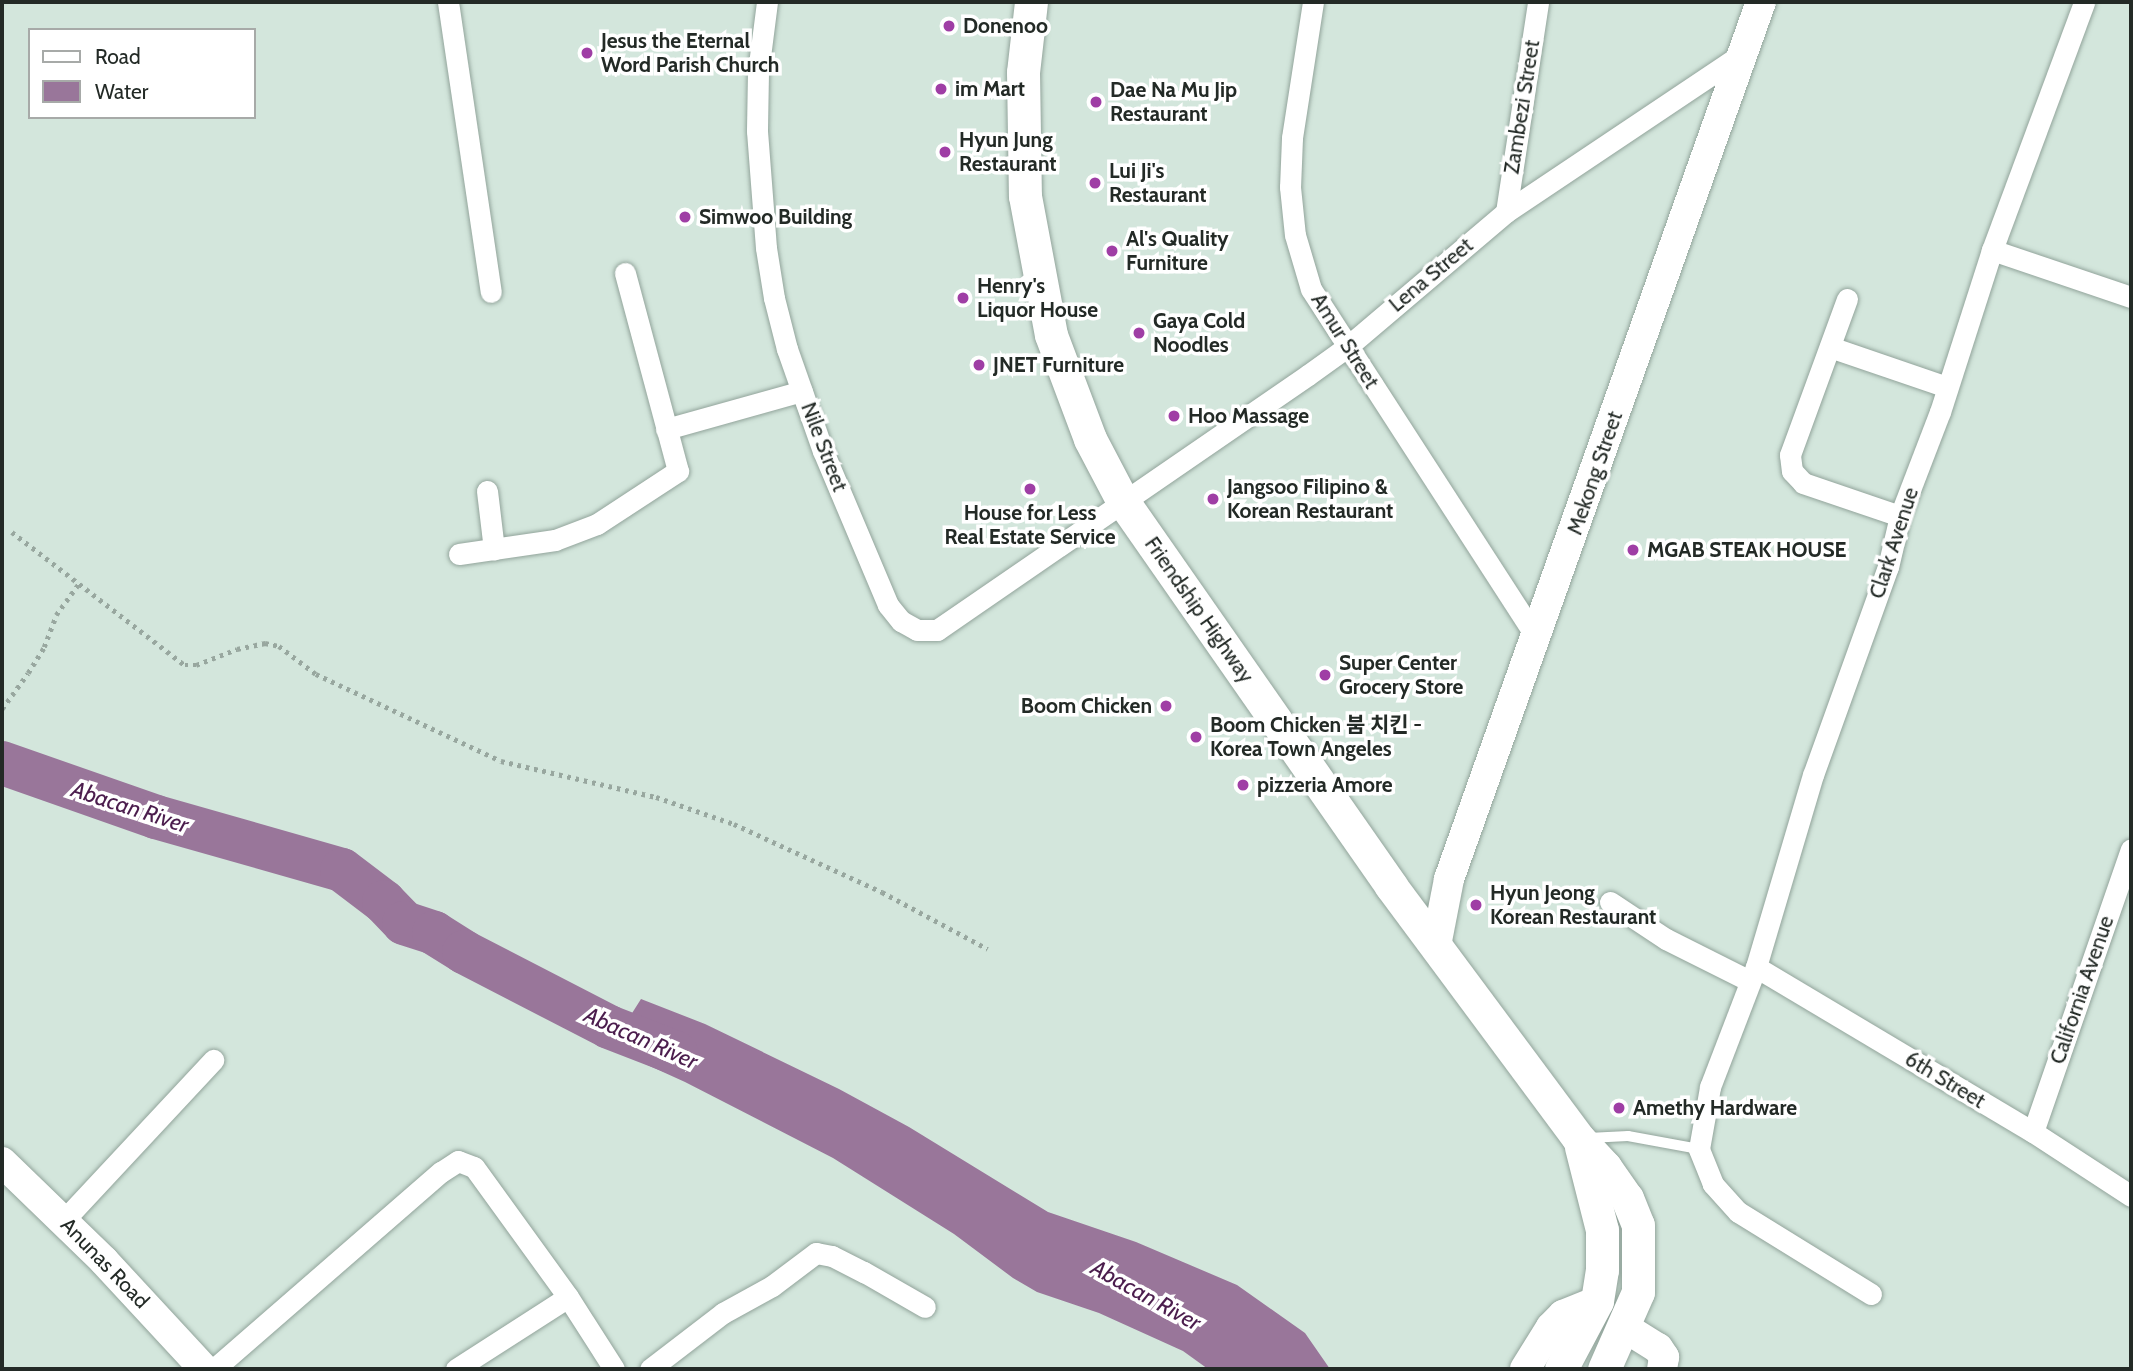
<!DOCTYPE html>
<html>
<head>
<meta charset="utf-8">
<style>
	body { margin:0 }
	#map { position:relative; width:2133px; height:1371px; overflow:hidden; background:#d3e6dc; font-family:Cabin,"Noto Sans KR",sans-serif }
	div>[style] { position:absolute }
	.water>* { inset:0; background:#99769a }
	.river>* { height:44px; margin:-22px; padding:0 22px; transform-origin:22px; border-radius:22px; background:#99769a }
	.path>* { height:4.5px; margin-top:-2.25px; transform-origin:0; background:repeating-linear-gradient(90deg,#98a79f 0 3.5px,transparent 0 8.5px) }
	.roads { filter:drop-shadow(0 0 2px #92a49b) drop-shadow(0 0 2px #92a49b) }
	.lane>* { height:10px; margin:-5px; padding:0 5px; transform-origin:5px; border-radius:5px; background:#fff }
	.street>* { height:21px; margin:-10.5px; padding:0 10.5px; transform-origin:10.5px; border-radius:10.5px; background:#fff }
	.secondary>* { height:30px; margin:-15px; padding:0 15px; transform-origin:15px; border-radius:15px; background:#fff }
	.primary>* { height:33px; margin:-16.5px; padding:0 16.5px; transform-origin:16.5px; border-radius:16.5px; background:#fff }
	.dots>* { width:19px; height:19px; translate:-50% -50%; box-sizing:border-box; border:4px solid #fff; border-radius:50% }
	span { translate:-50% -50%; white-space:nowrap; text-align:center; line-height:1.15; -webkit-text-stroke:7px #fff; paint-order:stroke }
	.poi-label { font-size:21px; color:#232a26; font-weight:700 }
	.left { translate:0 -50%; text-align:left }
	.right { translate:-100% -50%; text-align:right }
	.street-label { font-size:21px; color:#232a26 }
	.water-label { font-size:23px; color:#4b1d4d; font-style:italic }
	.frame { position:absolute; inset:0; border:4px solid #232a26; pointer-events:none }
	.legend { position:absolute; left:28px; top:28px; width:228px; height:91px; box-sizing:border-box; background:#fff; border:2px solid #a7aaa8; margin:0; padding:9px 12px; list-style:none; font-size:21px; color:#232a26 }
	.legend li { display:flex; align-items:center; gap:14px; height:35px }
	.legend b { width:35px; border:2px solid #a7aaa8 }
</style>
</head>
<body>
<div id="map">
	<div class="water">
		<i style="clip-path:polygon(641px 999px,705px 1024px,839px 1089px,909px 1127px,1048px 1212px,1136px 1242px,1237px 1285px,1305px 1333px,1330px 1369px,1208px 1369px,1183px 1351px,1099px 1313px,1037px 1292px,1013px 1278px,954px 1234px,833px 1158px,685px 1082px,610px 1048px)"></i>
	</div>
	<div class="river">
		<i style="left:2px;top:763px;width:163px;rotate:19.3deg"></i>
		<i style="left:156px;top:817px;width:193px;rotate:15.9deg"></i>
		<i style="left:342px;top:870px;width:53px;rotate:37.3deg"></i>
		<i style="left:384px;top:902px;width:29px;rotate:46deg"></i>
		<i style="left:404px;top:923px;width:32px;rotate:18deg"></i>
		<i style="left:434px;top:933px;width:36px;rotate:32deg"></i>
		<i style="left:464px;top:952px;width:163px;rotate:27.3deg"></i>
		<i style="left:609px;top:1027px;width:72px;rotate:21.2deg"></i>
	</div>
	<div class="path">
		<i style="left:12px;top:532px;width:218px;rotate:37.6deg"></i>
		<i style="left:185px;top:665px;width:11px"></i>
		<i style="left:196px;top:665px;width:44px;rotate:-21.3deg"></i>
		<i style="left:237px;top:649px;width:29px;rotate:-12deg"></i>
		<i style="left:265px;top:643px;width:14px;rotate:12deg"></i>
		<i style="left:279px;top:646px;width:46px;rotate:37.1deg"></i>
		<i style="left:316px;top:674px;width:204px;rotate:25.2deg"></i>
		<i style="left:501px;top:761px;width:159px;rotate:13.1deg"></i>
		<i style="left:656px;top:797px;width:83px;rotate:19.1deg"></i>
		<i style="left:734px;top:824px;width:163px;rotate:24.7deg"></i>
		<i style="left:882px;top:892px;width:120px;rotate:28.3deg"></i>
		<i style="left:2px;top:709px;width:44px;rotate:-54.2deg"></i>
		<i style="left:28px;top:673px;width:31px;rotate:-58deg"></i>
		<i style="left:44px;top:647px;width:34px;rotate:-69deg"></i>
		<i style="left:56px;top:615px;width:41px;rotate:-54deg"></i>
	</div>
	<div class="roads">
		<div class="lane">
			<i style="left:1588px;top:1138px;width:40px;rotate:-2.9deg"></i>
			<i style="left:1628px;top:1136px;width:72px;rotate:10.4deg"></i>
		</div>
		<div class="street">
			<i style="left:448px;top:2px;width:293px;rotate:81.6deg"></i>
			<i style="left:767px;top:2px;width:71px;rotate:97.3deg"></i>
			<i style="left:758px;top:72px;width:59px;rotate:91deg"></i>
			<i style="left:757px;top:131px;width:117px;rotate:85.6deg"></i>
			<i style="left:766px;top:248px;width:51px;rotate:80.9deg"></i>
			<i style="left:774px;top:298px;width:53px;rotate:75.7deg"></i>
			<i style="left:787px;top:349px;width:108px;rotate:70.6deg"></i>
			<i style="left:823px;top:451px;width:167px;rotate:67.1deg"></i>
			<i style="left:888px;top:605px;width:21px;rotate:51deg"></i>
			<i style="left:901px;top:621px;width:18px;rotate:29deg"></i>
			<i style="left:917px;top:630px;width:20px"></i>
			<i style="left:937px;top:630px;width:450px;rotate:-34.5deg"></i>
			<i style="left:1308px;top:375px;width:48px;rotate:-35.7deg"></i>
			<i style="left:1347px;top:347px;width:209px;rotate:-40.3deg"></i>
			<i style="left:1506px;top:212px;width:284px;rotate:-33.8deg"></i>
			<i style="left:1313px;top:2px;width:138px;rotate:98.8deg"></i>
			<i style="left:1292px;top:138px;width:49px;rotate:92.3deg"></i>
			<i style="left:1290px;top:187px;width:48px;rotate:84.1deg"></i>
			<i style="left:1295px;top:235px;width:56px;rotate:73.5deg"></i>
			<i style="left:1311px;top:289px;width:416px;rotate:57.1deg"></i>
			<i style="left:1506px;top:212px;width:212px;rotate:-81.3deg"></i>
			<i style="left:1992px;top:250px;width:147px;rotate:18.7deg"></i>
			<i style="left:1847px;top:299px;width:166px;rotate:110.1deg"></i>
			<i style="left:1790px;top:455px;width:16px;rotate:83deg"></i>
			<i style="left:1792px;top:471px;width:16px;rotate:47deg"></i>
			<i style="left:1803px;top:483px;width:102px;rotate:18.8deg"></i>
			<i style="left:1830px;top:347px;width:124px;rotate:18.9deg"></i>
			<i style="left:666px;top:429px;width:141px;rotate:-15.6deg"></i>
			<i style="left:487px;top:491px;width:59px;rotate:83.2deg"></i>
			<i style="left:459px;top:554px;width:97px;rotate:-8.3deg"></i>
			<i style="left:555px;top:540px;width:45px;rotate:-20.9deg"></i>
			<i style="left:597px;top:524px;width:97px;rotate:-33.2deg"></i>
			<i style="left:678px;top:471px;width:205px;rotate:-105deg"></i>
			<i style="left:1610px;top:902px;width:67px;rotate:33.5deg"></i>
			<i style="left:1666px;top:939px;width:94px;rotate:26.6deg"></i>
			<i style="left:1756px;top:967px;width:322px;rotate:30.8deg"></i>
			<i style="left:2033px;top:1132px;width:117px;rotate:33.1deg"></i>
			<i style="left:2033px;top:1132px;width:299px;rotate:-70.9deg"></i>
			<i style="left:64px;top:1220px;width:219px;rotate:-47deg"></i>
			<i style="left:1871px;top:1294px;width:156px;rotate:-148.3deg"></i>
			<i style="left:1738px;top:1212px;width:38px;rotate:-132deg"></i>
			<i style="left:1713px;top:1184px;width:38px;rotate:-112deg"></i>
			<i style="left:1699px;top:1149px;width:63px;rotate:-79.9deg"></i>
			<i style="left:1710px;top:1087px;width:129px;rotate:-69deg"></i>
			<i style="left:1756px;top:967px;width:200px;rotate:-73.5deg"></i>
			<i style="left:1813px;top:775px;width:221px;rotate:-70.2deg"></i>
			<i style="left:1888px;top:567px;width:52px;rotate:-76.8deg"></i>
			<i style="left:1900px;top:516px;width:111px;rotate:-69deg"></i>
			<i style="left:1940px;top:412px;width:170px;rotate:-72.2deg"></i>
			<i style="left:1992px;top:250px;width:265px;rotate:-69.6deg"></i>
			<i style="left:214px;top:1369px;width:301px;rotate:-41deg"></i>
			<i style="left:441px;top:1172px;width:20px;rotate:-33deg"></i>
			<i style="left:458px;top:1161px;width:17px;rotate:21deg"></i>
			<i style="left:474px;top:1167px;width:160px;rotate:54.1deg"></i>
			<i style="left:568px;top:1297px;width:85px;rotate:57.4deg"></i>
			<i style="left:456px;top:1369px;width:133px;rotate:-32.7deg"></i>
			<i style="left:650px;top:1369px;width:92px;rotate:-37.5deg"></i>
			<i style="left:723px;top:1313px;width:56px;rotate:-28.9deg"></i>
			<i style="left:772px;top:1286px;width:55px;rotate:-36.9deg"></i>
			<i style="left:816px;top:1253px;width:16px;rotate:11deg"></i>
			<i style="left:832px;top:1256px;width:36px;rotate:27deg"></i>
			<i style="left:864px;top:1272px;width:70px;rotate:29.8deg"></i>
		</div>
		<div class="secondary">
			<i style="left:1436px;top:946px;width:68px;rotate:-79deg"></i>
			<i style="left:1449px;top:879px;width:931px;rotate:-70.42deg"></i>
			<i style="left:2px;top:1162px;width:142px;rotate:44.1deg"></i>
			<i style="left:104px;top:1261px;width:147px;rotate:47.2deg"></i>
			<i style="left:1624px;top:1327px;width:40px;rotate:32deg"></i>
			<i style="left:1658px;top:1348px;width:11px;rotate:56deg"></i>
			<i style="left:1664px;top:1357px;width:12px;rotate:99deg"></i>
			<i style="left:1525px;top:1369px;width:49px;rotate:-58.2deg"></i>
			<i style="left:1551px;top:1327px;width:17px;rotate:-45deg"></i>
			<i style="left:1563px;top:1315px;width:37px;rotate:-22deg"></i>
		</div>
		<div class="primary">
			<i style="left:1031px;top:2px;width:70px;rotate:96.5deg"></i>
			<i style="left:1023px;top:72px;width:124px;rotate:89.1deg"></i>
			<i style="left:1025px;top:196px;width:141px;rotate:79.4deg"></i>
			<i style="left:1051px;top:335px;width:111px;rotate:69.4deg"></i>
			<i style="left:1090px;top:439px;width:69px;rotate:62.3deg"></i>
			<i style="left:1122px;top:500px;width:470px;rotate:55.1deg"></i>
			<i style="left:1391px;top:886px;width:314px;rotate:53.4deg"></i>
			<i style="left:1578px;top:1138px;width:40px;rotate:47deg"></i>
			<i style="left:1605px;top:1167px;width:38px;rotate:55deg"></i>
			<i style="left:1627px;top:1198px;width:29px;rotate:68deg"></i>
			<i style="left:1638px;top:1225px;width:67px;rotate:90deg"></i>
			<i style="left:1638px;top:1292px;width:84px;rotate:113.8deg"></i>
			<i style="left:1561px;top:1369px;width:77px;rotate:-62.1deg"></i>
			<i style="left:1597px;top:1301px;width:31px;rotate:-81deg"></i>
			<i style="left:1602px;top:1270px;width:40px;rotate:-90deg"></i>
			<i style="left:1602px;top:1230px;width:86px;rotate:-104.2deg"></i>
		</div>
	</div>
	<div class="dots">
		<i style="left:949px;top:26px;background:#9f3ea5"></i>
		<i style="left:587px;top:53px;background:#9f3ea5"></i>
		<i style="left:941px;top:89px;background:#9f3ea5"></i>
		<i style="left:1096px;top:102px;background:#9f3ea5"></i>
		<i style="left:945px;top:152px;background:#9f3ea5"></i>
		<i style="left:1095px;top:183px;background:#9f3ea5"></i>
		<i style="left:685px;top:217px;background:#9f3ea5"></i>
		<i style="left:1112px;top:251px;background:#9f3ea5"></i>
		<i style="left:963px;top:298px;background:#9f3ea5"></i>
		<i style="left:1139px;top:333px;background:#9f3ea5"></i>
		<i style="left:979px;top:365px;background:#9f3ea5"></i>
		<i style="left:1174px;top:416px;background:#9f3ea5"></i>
		<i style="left:1030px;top:489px;background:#9f3ea5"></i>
		<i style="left:1213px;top:499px;background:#9f3ea5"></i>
		<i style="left:1633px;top:550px;background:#9f3ea5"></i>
		<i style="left:1325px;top:675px;background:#9f3ea5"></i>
		<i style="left:1166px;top:706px;background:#9f3ea5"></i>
		<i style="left:1196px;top:737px;background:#9f3ea5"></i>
		<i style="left:1243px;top:785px;background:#9f3ea5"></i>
		<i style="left:1476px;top:905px;background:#9f3ea5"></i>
		<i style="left:1619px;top:1108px;background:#9f3ea5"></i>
	</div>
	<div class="poi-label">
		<span class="left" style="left:963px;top:26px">Donenoo</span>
		<span class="left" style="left:601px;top:53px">Jesus the Eternal<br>Word Parish Church</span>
		<span class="left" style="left:955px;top:89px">im Mart</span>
		<span class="left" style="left:1110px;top:102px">Dae Na Mu Jip<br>Restaurant</span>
		<span class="left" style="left:959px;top:152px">Hyun Jung<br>Restaurant</span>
		<span class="left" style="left:1109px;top:183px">Lui Ji's<br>Restaurant</span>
		<span class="left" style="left:699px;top:217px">Simwoo Building</span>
		<span class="left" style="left:1126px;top:251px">Al's Quality<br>Furniture</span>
		<span class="left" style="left:977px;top:298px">Henry's<br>Liquor House</span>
		<span class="left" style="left:1153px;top:333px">Gaya Cold<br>Noodles</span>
		<span class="left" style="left:993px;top:365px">JNET Furniture</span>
		<span class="left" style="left:1188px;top:416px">Hoo Massage</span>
		<span class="left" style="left:1227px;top:499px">Jangsoo Filipino &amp;<br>Korean Restaurant</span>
		<span style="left:1030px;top:525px">House for Less<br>Real Estate Service</span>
		<span class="left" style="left:1647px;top:550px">MGAB STEAK HOUSE</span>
		<span class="left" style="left:1339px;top:675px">Super Center<br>Grocery Store</span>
		<span class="right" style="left:1152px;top:706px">Boom Chicken</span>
		<span class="left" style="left:1210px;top:737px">Boom Chicken 붐 치킨 -<br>Korea Town Angeles</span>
		<span class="left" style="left:1257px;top:785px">pizzeria Amore</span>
		<span class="left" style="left:1490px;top:905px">Hyun Jeong<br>Korean Restaurant</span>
		<span class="left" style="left:1633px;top:1108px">Amethy Hardware</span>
	</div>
	<div class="street-label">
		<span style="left:1522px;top:107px;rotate:-81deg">Zambezi Street</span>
		<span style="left:1431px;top:275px;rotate:-40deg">Lena Street</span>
		<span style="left:1345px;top:341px;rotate:58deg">Amur Street</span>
		<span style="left:824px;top:447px;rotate:69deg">Nile Street</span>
		<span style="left:1595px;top:473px;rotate:-71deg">Mekong Street</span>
		<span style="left:1894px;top:543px;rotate:-72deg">Clark Avenue</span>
		<span style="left:1199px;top:610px;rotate:55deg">Friendship Highway</span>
		<span style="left:2082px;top:990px;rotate:-71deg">California Avenue</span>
		<span style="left:1945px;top:1080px;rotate:31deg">6th Street</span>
		<span style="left:105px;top:1263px;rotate:46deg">Anunas Road</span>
	</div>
	<div class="water-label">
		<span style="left:130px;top:807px;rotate:18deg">Abacan River</span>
		<span style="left:641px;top:1038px;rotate:24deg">Abacan River</span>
		<span style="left:1146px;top:1295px;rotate:29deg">Abacan River</span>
	</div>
	<div class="frame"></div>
	<ul class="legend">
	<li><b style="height:9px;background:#fff"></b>Road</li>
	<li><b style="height:19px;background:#99769a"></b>Water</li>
	</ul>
</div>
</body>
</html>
